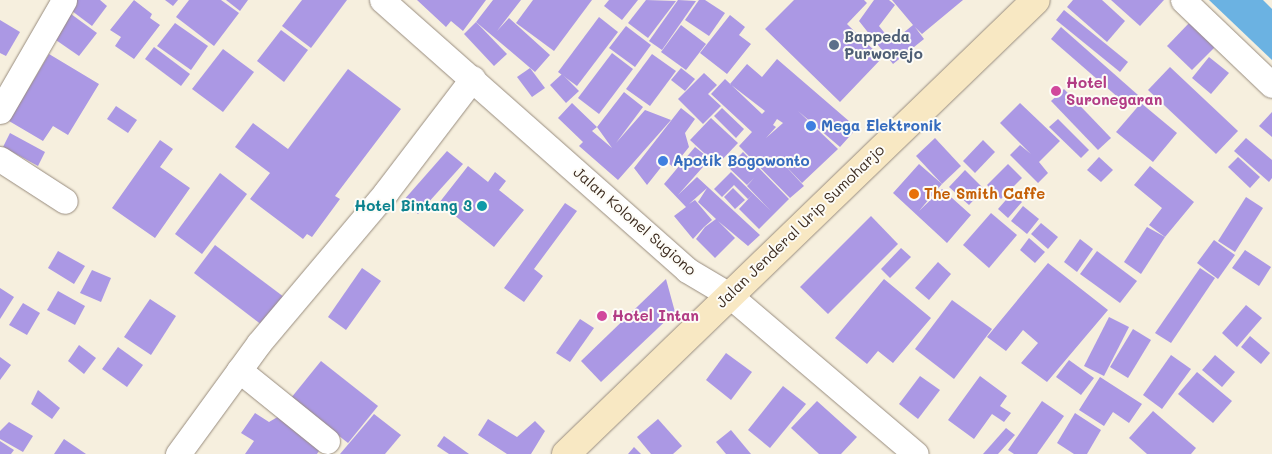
<!DOCTYPE html>
<html>
<head>
<meta charset="utf-8">
<style>
	body { margin:0 }
	#map { position:relative; width:1272px; height:454px; overflow:hidden; background:#f6efde; font-family:Mali,sans-serif }
	div>[style] { position:absolute }
	.water>* { inset:0; background:#6bb2e2 }
	.building>* { inset:0; background:#ab98e4 }
	.roads { filter:drop-shadow(0 0 1px #988c7e) drop-shadow(0 0 1px #988c7e) }
	.street>* { height:25px; margin:-12.5px; padding:0 12.5px; transform-origin:12.5px; border-radius:12.5px; background:#fff }
	.secondary>* { height:28px; margin:-14px; padding:0 14px; transform-origin:14px; border-radius:14px; background:#f8e8c3 }
	.dots>* { width:14px; height:14px; translate:-50% -50%; box-sizing:border-box; border:2px solid #fdfcf7; border-radius:50% }
	span { translate:-50% -50%; white-space:nowrap; text-align:center; line-height:1.15; -webkit-text-stroke:4px #fdfcf7; paint-order:stroke }
	.service-label { font-size:15px; color:#4e5e75; font-weight:700 }
	.left { translate:0 -50%; text-align:left }
	.hotel-label { font-size:15px; color:#b23c85; font-weight:700 }
	.shop-label { font-size:15px; color:#366cbe; font-weight:700 }
	.food-label { font-size:15px; color:#c56008; font-weight:700 }
	.culture-label { font-size:15px; color:#0d838f; font-weight:700 }
	.right { translate:-100% -50%; text-align:right }
	.street-label { font-size:15px; color:#3b2a1e }
</style>
</head>
<body>
<div id="map">
	<div class="water">
		<i style="clip-path:polygon(1209px 0,1263px 0,1272px 9px,1272px 60px)"></i>
	</div>
	<div class="building">
		<i style="clip-path:polygon(75px 0,100px 0,107px 6px,92px 26px,68px 8px)"></i>
		<i style="clip-path:polygon(134px 0,152px 14px,150px 18px,160px 25px,134px 59px,115px 46px,121px 37px,110px 30px)"></i>
		<i style="clip-path:polygon(165px 0,178px 0,173px 6px)"></i>
		<i style="clip-path:polygon(189px 0,221px 0,239px 13px,214px 46px,176px 17px)"></i>
		<i style="clip-path:polygon(226px 0,248px 0,240px 11px)"></i>
		<i style="clip-path:polygon(302px 0,347px 0,311px 48px,282px 26px)"></i>
		<i style="clip-path:polygon(417px 0,486px 0,463px 31px,451px 21px,446px 27px)"></i>
		<i style="clip-path:polygon(493px 0,521px 0,497px 31px,509px 18px,550px 55px,535px 72px,476px 22px)"></i>
		<i style="clip-path:polygon(533px 0,592px 0,554px 51px,516px 23px)"></i>
		<i style="clip-path:polygon(609px 0,638px 0,622px 20px,604px 6px)"></i>
		<i style="clip-path:polygon(646px 0,676px 1px,648px 38px,628px 23px)"></i>
		<i style="clip-path:polygon(678px 0,696px 1px,662px 50px,649px 41px)"></i>
		<i style="clip-path:polygon(699px 0,705px 0,725px 13px,709px 36px,685px 20px)"></i>
		<i style="clip-path:polygon(794px 0,864px 0,867px 3px,847px 24px,882px 58px,840px 102px,765px 29px)"></i>
		<i style="clip-path:polygon(874px 0,889px 0,895px 5px,879px 26px,892px 42px,913px 25px,892px 0,963px 0,922px 34px,915px 27px,924px 39px,893px 64px,859px 21px)"></i>
		<i style="clip-path:polygon(1073px 0,1102px 0,1125px 21px,1107px 42px,1067px 7px)"></i>
		<i style="clip-path:polygon(1111px 0,1164px 0,1140px 26px)"></i>
		<i style="clip-path:polygon(1064px 10px,1128px 62px,1120px 72px,1056px 20px)"></i>
		<i style="clip-path:polygon(71px 14px,97px 33px,79px 56px,53px 38px)"></i>
		<i style="clip-path:polygon(730px 15px,745px 27px,739px 35px,751px 44px,727px 74px,700px 53px)"></i>
		<i style="clip-path:polygon(599px 17px,618px 32px,577px 86px,558px 72px)"></i>
		<i style="clip-path:polygon(0 20px,20px 32px,6px 56px,0 53px)"></i>
		<i style="clip-path:polygon(1191px 21px,1216px 46px,1192px 70px,1167px 46px)"></i>
		<i style="clip-path:polygon(476px 22px,507px 54px,494px 66px,464px 34px)"></i>
		<i style="clip-path:polygon(175px 23px,208px 46px,191px 70px,157px 46px)"></i>
		<i style="clip-path:polygon(681px 25px,706px 44px,686px 70px,661px 52px)"></i>
		<i style="clip-path:polygon(626px 26px,651px 45px,635px 67px,609px 48px)"></i>
		<i style="clip-path:polygon(1061px 27px,1138px 95px,1128px 106px,1051px 39px)"></i>
		<i style="clip-path:polygon(281px 30px,308px 50px,284px 82px,257px 61px)"></i>
		<i style="clip-path:polygon(154px 47px,190px 74px,181px 86px,145px 59px)"></i>
		<i style="clip-path:polygon(223px 49px,254px 72px,223px 112px,192px 89px)"></i>
		<i style="clip-path:polygon(612px 53px,633px 69px,599px 114px,578px 98px)"></i>
		<i style="clip-path:polygon(49px 54px,99px 84px,68px 135px,53px 126px,43px 141px,9px 121px)"></i>
		<i style="clip-path:polygon(652px 54px,676px 71px,650px 106px,626px 89px)"></i>
		<i style="clip-path:polygon(1209px 57px,1229px 73px,1211px 94px,1192px 78px)"></i>
		<i style="clip-path:polygon(evenodd,777px 59px,857px 128px,840px 147px,798px 111px,838px 149px,802px 183px,779px 159px,804px 186px,790px 198px,739px 146px,752px 132px,711px 94px,725px 79px,762px 114px,765px 111px,730px 84px,747px 64px,762px 77px,777px 59px,777px 119px,783px 123px,766px 138px,776px 127px,773px 125px,777px 119px)"></i>
		<i style="clip-path:polygon(1170px 67px,1238px 131px,1216px 154px,1148px 90px)"></i>
		<i style="clip-path:polygon(530px 68px,545px 88px,532px 97px,517px 77px)"></i>
		<i style="clip-path:polygon(681px 68px,695px 79px,685px 91px,671px 80px)"></i>
		<i style="clip-path:polygon(348px 69px,401px 109px,335px 196px,340px 199px,312px 237px,307px 234px,303px 239px,250px 199px,270px 173px,235px 147px,253px 123px,288px 149px)"></i>
		<i style="clip-path:polygon(704px 73px,717px 85px,708px 94px,721px 106px,703px 124px,678px 99px)"></i>
		<i style="clip-path:polygon(562px 74px,579px 91px,566px 103px,550px 85px)"></i>
		<i style="clip-path:polygon(1064px 89px,1111px 138px,1098px 150px,1051px 101px)"></i>
		<i style="clip-path:polygon(624px 92px,643px 107px,616px 143px,645px 110px,671px 120px,618px 180px,579px 146px,583px 142px,558px 118px,572px 103px,597px 127px,592px 131px,612px 148px,597px 127px)"></i>
		<i style="clip-path:polygon(1020px 103px,1060px 141px,1039px 162px,1048px 173px,1038px 183px,1010px 155px,1020px 145px,1031px 154px,1000px 123px)"></i>
		<i style="clip-path:polygon(1141px 103px,1177px 133px,1153px 162px,1116px 132px)"></i>
		<i style="clip-path:polygon(116px 106px,137px 120px,128px 133px,107px 119px)"></i>
		<i style="clip-path:polygon(681px 108px,695px 119px,685px 133px,689px 147px,673px 167px,666px 161px,647px 185px,634px 168px)"></i>
		<i style="clip-path:polygon(722px 108px,744px 129px,736px 138px,714px 116px)"></i>
		<i style="clip-path:polygon(1272px 112px,1272px 137px,1259px 126px)"></i>
		<i style="clip-path:polygon(711px 118px,738px 143px,717px 165px,690px 140px)"></i>
		<i style="clip-path:polygon(1058px 119px,1089px 150px,1081px 158px,1049px 127px)"></i>
		<i style="clip-path:polygon(10px 133px,45px 152px,38px 166px,3px 147px)"></i>
		<i style="clip-path:polygon(935px 138px,961px 166px,942px 184px,916px 156px)"></i>
		<i style="clip-path:polygon(1246px 138px,1272px 160px,1272px 178px,1269px 182px,1234px 151px)"></i>
		<i style="clip-path:polygon(160px 140px,173px 149px,160px 167px,190px 188px,155px 238px,112px 208px)"></i>
		<i style="clip-path:polygon(983px 140px,995px 152px,975px 173px,963px 161px)"></i>
		<i style="clip-path:polygon(695px 147px,710px 159px,678px 195px,697px 177px,760px 235px,748px 246px,718px 221px,735px 238px,715px 258px,696px 239px,705px 227px,716px 219px,698px 202px,707px 188px,689px 204px,695px 200px,712px 220px,704px 227px,693px 239px,674px 216px,686px 207px,664px 184px)"></i>
		<i style="clip-path:polygon(447px 151px,463px 164px,418px 214px,403px 201px)"></i>
		<i style="clip-path:polygon(743px 152px,751px 160px,748px 164px,752px 161px,789px 199px,759px 229px,739px 209px,753px 194px,748px 199px,734px 185px,722px 197px,714px 189px,731px 172px,771px 211px,747px 186px,754px 178px,747px 185px,728px 167px)"></i>
		<i style="clip-path:polygon(1099px 157px,1113px 170px,1101px 182px,1087px 170px)"></i>
		<i style="clip-path:polygon(1238px 157px,1260px 177px,1250px 188px,1228px 167px)"></i>
		<i style="clip-path:polygon(919px 164px,942px 184px,919px 211px,942px 189px,971px 215px,947px 243px,893px 193px)"></i>
		<i style="clip-path:polygon(1008px 164px,1022px 178px,1001px 199px,987px 185px)"></i>
		<i style="clip-path:polygon(468px 166px,488px 182px,495px 172px,506px 181px,499px 190px,524px 210px,494px 247px,439px 203px)"></i>
		<i style="clip-path:polygon(1150px 166px,1194px 202px,1165px 237px,1149px 225px,1162px 208px,1134px 185px)"></i>
		<i style="clip-path:polygon(965px 170px,984px 189px,969px 205px,949px 187px)"></i>
		<i style="clip-path:polygon(220px 173px,247px 194px,202px 254px,175px 234px)"></i>
		<i style="clip-path:polygon(733px 188px,745px 200px,735px 209px,724px 197px)"></i>
		<i style="clip-path:polygon(1012px 193px,1022px 202px,1008px 218px,998px 209px)"></i>
		<i style="clip-path:polygon(1246px 197px,1263px 208px,1235px 252px,1218px 241px)"></i>
		<i style="clip-path:polygon(565px 203px,577px 211px,534px 269px,543px 276px,524px 302px,504px 288px)"></i>
		<i style="clip-path:polygon(1023px 206px,1039px 219px,1027px 234px,1011px 221px)"></i>
		<i style="clip-path:polygon(991px 213px,1017px 235px,989px 268px,963px 245px)"></i>
		<i style="clip-path:polygon(871px 216px,898px 244px,828px 314px,800px 287px)"></i>
		<i style="clip-path:polygon(1041px 223px,1058px 237px,1048px 249px,1031px 234px)"></i>
		<i style="clip-path:polygon(1147px 227px,1165px 237px,1141px 274px,1124px 262px)"></i>
		<i style="clip-path:polygon(1029px 238px,1045px 252px,1035px 263px,1020px 250px)"></i>
		<i style="clip-path:polygon(1080px 239px,1093px 249px,1077px 272px,1064px 262px)"></i>
		<i style="clip-path:polygon(1214px 240px,1235px 255px,1218px 279px,1197px 263px)"></i>
		<i style="clip-path:polygon(215px 245px,284px 297px,262px 325px,194px 273px)"></i>
		<i style="clip-path:polygon(901px 248px,911px 257px,890px 278px,881px 269px)"></i>
		<i style="clip-path:polygon(1245px 250px,1271px 267px,1259px 286px,1232px 268px)"></i>
		<i style="clip-path:polygon(58px 251px,85px 266px,74px 284px,48px 268px)"></i>
		<i style="clip-path:polygon(1097px 251px,1137px 281px,1120px 303px,1080px 274px)"></i>
		<i style="clip-path:polygon(938px 262px,951px 274px,929px 300px,915px 288px)"></i>
		<i style="clip-path:polygon(1048px 263px,1108px 310px,1047px 382px,1021px 363px,1038px 343px,1023px 330px,1006px 351px,987px 337px)"></i>
		<i style="clip-path:polygon(362px 268px,381px 281px,346px 330px,328px 317px)"></i>
		<i style="clip-path:polygon(1200px 268px,1215px 278px,1171px 343px,1155px 333px)"></i>
		<i style="clip-path:polygon(92px 270px,111px 278px,101px 302px,80px 293px)"></i>
		<i style="clip-path:polygon(666px 279px,675px 312px,601px 382px,581px 361px)"></i>
		<i style="clip-path:polygon(884px 279px,931px 318px,893px 363px,878px 351px,867px 364px,835px 338px)"></i>
		<i style="clip-path:polygon(0 288px,14px 297px,0 319px)"></i>
		<i style="clip-path:polygon(58px 291px,85px 306px,75px 325px,47px 310px)"></i>
		<i style="clip-path:polygon(150px 299px,176px 316px,151px 355px,124px 337px)"></i>
		<i style="clip-path:polygon(952px 300px,992px 329px,954px 379px,915px 349px)"></i>
		<i style="clip-path:polygon(23px 303px,40px 313px,27px 335px,9px 325px)"></i>
		<i style="clip-path:polygon(1246px 305px,1262px 318px,1237px 347px,1222px 333px)"></i>
		<i style="clip-path:polygon(1109px 317px,1129px 327px,1104px 376px,1084px 366px)"></i>
		<i style="clip-path:polygon(580px 319px,594px 328px,570px 362px,556px 353px)"></i>
		<i style="clip-path:polygon(1133px 329px,1151px 340px,1128px 378px,1110px 367px)"></i>
		<i style="clip-path:polygon(1250px 336px,1270px 353px,1261px 364px,1241px 347px)"></i>
		<i style="clip-path:polygon(79px 345px,96px 358px,84px 374px,68px 361px)"></i>
		<i style="clip-path:polygon(118px 347px,143px 365px,127px 387px,102px 369px)"></i>
		<i style="clip-path:polygon(726px 353px,752px 372px,731px 400px,706px 380px)"></i>
		<i style="clip-path:polygon(1171px 355px,1191px 369px,1162px 409px,1143px 395px)"></i>
		<i style="clip-path:polygon(1215px 355px,1235px 372px,1222px 387px,1202px 370px)"></i>
		<i style="clip-path:polygon(0 357px,11px 365px,0 380px)"></i>
		<i style="clip-path:polygon(1069px 360px,1094px 378px,1081px 395px,1056px 377px)"></i>
		<i style="clip-path:polygon(321px 361px,378px 406px,348px 443px,291px 398px)"></i>
		<i style="clip-path:polygon(1197px 372px,1232px 401px,1213px 423px,1178px 394px)"></i>
		<i style="clip-path:polygon(920px 376px,940px 390px,918px 419px,899px 404px)"></i>
		<i style="clip-path:polygon(980px 376px,1007px 396px,1000px 406px,1011px 413px,1004px 422px,992px 414px,974px 439px,948px 420px)"></i>
		<i style="clip-path:polygon(1100px 377px,1142px 404px,1129px 423px,1113px 412px,1104px 426px,1079px 410px)"></i>
		<i style="clip-path:polygon(783px 386px,806px 404px,770px 448px,748px 430px)"></i>
		<i style="clip-path:polygon(38px 390px,60px 408px,52px 419px,31px 404px)"></i>
		<i style="clip-path:polygon(817px 401px,857px 437px,841px 454px,819px 454px,791px 428px)"></i>
		<i style="clip-path:polygon(1042px 401px,1064px 416px,1037px 454px,1014px 454px,1008px 450px)"></i>
		<i style="clip-path:polygon(1153px 411px,1196px 448px,1191px 454px,1147px 454px,1129px 438px)"></i>
		<i style="clip-path:polygon(255px 413px,269px 422px,281px 415px,324px 443px,317px 454px,245px 454px,254px 441px,241px 433px)"></i>
		<i style="clip-path:polygon(1075px 413px,1101px 430px,1087px 454px,1074px 454px,1057px 443px)"></i>
		<i style="clip-path:polygon(374px 414px,401px 435px,385px 454px,340px 454px)"></i>
		<i style="clip-path:polygon(488px 419px,517px 437px,535px 421px,545px 431px,531px 454px,507px 454px,478px 435px)"></i>
		<i style="clip-path:polygon(658px 419px,682px 446px,673px 454px,651px 454px,637px 437px)"></i>
		<i style="clip-path:polygon(9px 422px,33px 436px,23px 452px,0 439px,0 431px)"></i>
		<i style="clip-path:polygon(1006px 428px,1015px 435px,998px 454px,983px 454px)"></i>
		<i style="clip-path:polygon(731px 430px,751px 454px,726px 454px,716px 442px)"></i>
		<i style="clip-path:polygon(444px 436px,469px 454px,449px 454px,437px 446px)"></i>
		<i style="clip-path:polygon(64px 439px,86px 454px,54px 454px)"></i>
		<i style="clip-path:polygon(0 441px,14px 450px,11px 454px,0 454px)"></i>
		<i style="clip-path:polygon(634px 447px,641px 454px,628px 454px)"></i>
	</div>
	<div class="roads">
		<div class="street">
			<i style="left:382px;top:0;width:407px;rotate:41.5deg"></i>
			<i style="left:687px;top:270px;width:49px;rotate:30.8deg"></i>
			<i style="left:729px;top:295px;width:245px;rotate:40.4deg"></i>
			<i style="left:1183px;top:0;width:123px;rotate:43.7deg"></i>
			<i style="left:0;top:111px;width:128px;rotate:-60deg"></i>
			<i style="left:0;top:159px;width:77px;rotate:32.9deg"></i>
			<i style="left:239px;top:370px;width:113px;rotate:38.9deg"></i>
			<i style="left:178px;top:454px;width:137px;rotate:-53.9deg"></i>
			<i style="left:259px;top:343px;width:197px;rotate:-49.9deg"></i>
			<i style="left:386px;top:192px;width:143px;rotate:-52.7deg"></i>
		</div>
		<div class="secondary">
			<i style="left:566px;top:454px;width:653px;rotate:-44.01deg"></i>
		</div>
	</div>
	<div class="dots">
		<i style="left:834px;top:45px;background:#5c6f8a"></i>
		<i style="left:1056px;top:91px;background:#d1479c"></i>
		<i style="left:811px;top:126px;background:#3f7fe0"></i>
		<i style="left:663px;top:161px;background:#3f7fe0"></i>
		<i style="left:914px;top:194px;background:#e8710a"></i>
		<i style="left:482px;top:206px;background:#0f9aa8"></i>
		<i style="left:602px;top:316px;background:#d1479c"></i>
	</div>
	<div class="service-label">
		<span class="left" style="left:844px;top:45px">Bappeda<br>Purworejo</span>
	</div>
	<div class="hotel-label">
		<span class="left" style="left:1066px;top:91px">Hotel<br>Suronegaran</span>
		<span class="left" style="left:612px;top:316px">Hotel Intan</span>
	</div>
	<div class="shop-label">
		<span class="left" style="left:821px;top:126px">Mega Elektronik</span>
		<span class="left" style="left:673px;top:161px">Apotik Bogowonto</span>
	</div>
	<div class="food-label">
		<span class="left" style="left:924px;top:194px">The Smith Caffe</span>
	</div>
	<div class="culture-label">
		<span class="right" style="left:472px;top:206px">Hotel Bintang 3</span>
	</div>
	<div class="street-label">
		<span style="left:635px;top:221px;rotate:41deg">Jalan Kolonel Sugiono</span>
		<span style="left:800px;top:226px;rotate:-44deg">Jalan Jenderal Urip Sumoharjo</span>
	</div>
</div>
</body>
</html>
